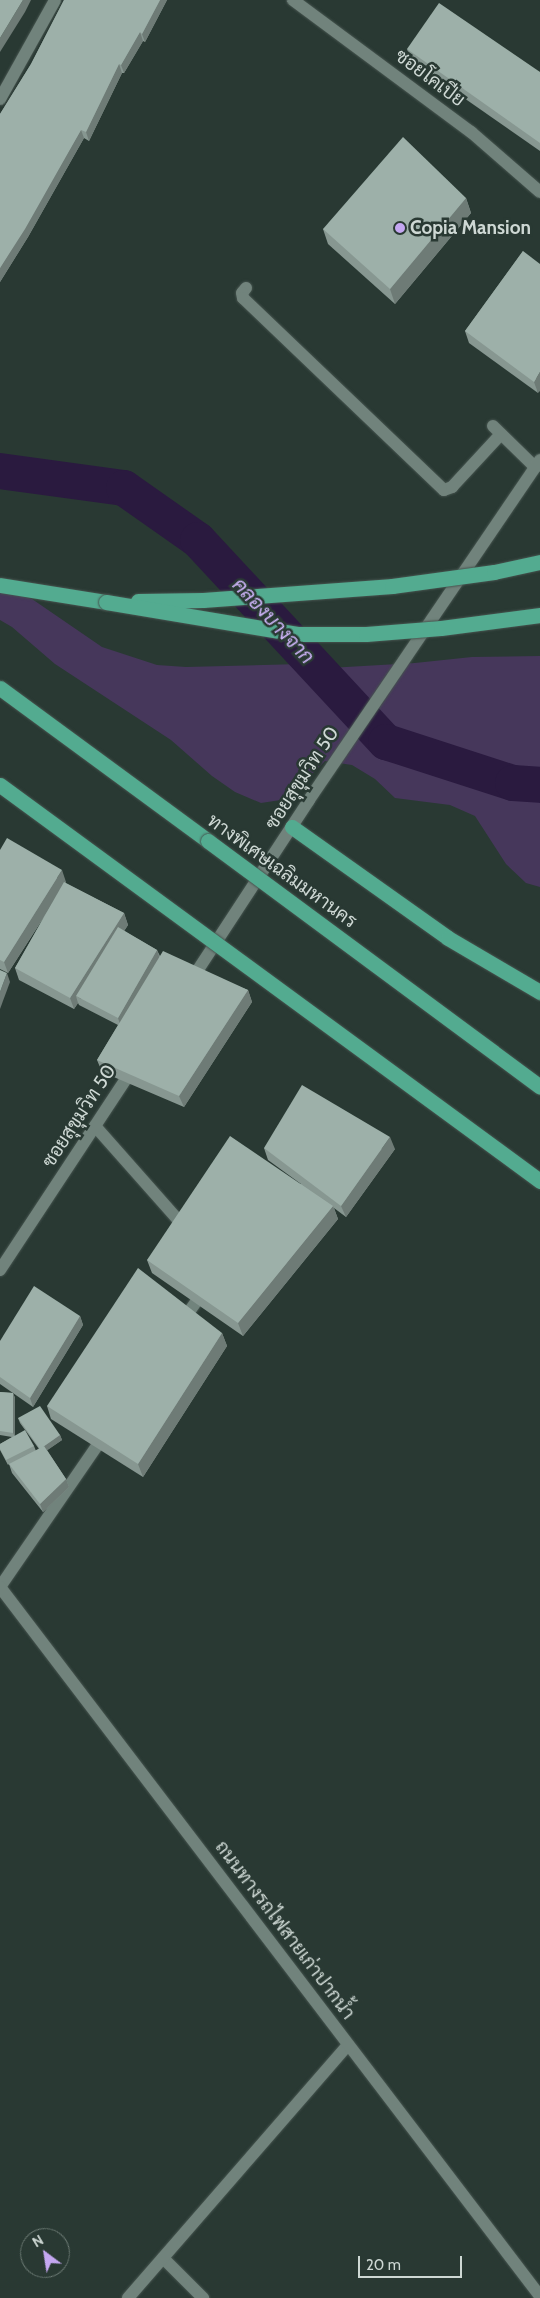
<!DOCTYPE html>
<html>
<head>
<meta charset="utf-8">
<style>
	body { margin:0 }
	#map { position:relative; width:540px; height:2298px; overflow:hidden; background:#293933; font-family:Cabin,Sarabun,sans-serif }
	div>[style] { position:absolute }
	.green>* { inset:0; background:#46375b }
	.canal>* { height:36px; margin:-18px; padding:0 18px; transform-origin:18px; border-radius:18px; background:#2a1a3f }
	.roads { filter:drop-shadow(0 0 1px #46544f) drop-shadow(0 0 1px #46544f) }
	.service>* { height:12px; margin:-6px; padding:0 6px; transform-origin:6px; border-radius:6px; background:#71837c }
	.minor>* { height:12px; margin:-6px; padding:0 6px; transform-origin:6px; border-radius:6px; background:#71837c }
	.tertiary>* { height:12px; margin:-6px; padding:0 6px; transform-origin:6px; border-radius:6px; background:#71837c }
	.secondary>* { height:12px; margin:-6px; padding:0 6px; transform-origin:6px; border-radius:6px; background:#71837c }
	.motorway>* { height:15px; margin:-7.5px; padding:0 7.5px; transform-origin:7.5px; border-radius:7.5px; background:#53ab90 }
	.bridges { filter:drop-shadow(0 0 1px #46544f) drop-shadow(0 0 1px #46544f) }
	.motorway-bridge>* { height:15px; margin:-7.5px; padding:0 7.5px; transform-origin:7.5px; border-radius:7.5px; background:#53ab90 }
	.wall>* { inset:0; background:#879791 }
	.shaded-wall>* { inset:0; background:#6e7b76 }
	.building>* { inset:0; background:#9db0a9 }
	.dots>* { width:14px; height:14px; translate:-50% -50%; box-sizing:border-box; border:2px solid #293933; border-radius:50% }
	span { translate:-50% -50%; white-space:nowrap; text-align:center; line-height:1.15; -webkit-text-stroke:5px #293933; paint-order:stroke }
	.street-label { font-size:19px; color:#ced8d4 }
	.poi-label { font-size:19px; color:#ced8d4; font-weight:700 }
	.left { translate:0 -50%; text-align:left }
	.water-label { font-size:20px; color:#ceb4f9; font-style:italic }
	.north { position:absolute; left:20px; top:2228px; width:50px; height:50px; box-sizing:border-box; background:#293933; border:1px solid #6b7973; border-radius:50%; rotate:329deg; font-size:14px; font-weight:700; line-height:20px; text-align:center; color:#ced8d4 }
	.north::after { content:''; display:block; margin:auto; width:18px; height:22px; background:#c4a7f1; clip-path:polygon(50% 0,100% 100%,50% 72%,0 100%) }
	.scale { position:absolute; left:358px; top:2256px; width:104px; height:22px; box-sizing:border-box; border:2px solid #ced8d4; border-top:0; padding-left:6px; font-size:15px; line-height:18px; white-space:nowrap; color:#ced8d4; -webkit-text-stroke:4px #293933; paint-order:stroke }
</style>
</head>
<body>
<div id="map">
	<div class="green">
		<i style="clip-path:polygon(0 590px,32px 599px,102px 647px,157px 665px,186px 667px,301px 664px,329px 668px,415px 663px,472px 657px,540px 656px,540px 887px,526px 883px,506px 864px,475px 816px,450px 805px,395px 798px,375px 779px,352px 765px,325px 761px,287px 799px,261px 803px,235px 792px,212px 776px,171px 740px,55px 664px,12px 627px,0 620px)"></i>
	</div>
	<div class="canal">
		<i style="left:0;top:471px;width:125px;rotate:7.8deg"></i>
		<i style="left:124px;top:488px;width:90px;rotate:35.1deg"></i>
		<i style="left:198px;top:540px;width:276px;rotate:47.1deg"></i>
		<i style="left:386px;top:742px;width:133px;rotate:17.9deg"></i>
		<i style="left:513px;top:783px;width:27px;rotate:4deg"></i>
	</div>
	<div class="roads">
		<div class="service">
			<i style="left:246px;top:288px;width:6px;rotate:129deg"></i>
			<i style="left:242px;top:293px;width:5px;rotate:79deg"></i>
			<i style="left:243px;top:298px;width:278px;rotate:43.7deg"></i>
			<i style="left:444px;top:490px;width:9px;rotate:-21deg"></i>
			<i style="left:452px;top:487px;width:72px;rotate:-47.2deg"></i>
			<i style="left:493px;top:426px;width:59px;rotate:44.3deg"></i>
			<i style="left:95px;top:1126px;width:137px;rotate:48.5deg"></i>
			<i style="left:182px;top:1322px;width:40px;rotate:-55.1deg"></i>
			<i style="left:0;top:1587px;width:187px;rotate:-55.5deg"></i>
			<i style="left:163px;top:2258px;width:57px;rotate:45deg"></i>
			<i style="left:128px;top:2298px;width:335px;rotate:-49deg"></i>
		</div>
		<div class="minor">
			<i style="left:293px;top:0;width:222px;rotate:36.6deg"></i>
			<i style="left:471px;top:132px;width:91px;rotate:41deg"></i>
			<i style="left:0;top:99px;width:113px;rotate:-60.9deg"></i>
		</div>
		<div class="tertiary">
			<i style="left:190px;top:982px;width:217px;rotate:-56.8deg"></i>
			<i style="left:309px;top:800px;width:411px;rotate:-55.8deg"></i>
			<i style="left:0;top:1270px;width:243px;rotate:-56.6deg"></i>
		</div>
		<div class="secondary">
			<i style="left:0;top:1587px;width:891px;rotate:52.71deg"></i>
		</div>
		<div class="motorway">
			<i style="left:0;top:585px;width:107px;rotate:9.1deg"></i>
			<i style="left:0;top:688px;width:258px;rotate:36.3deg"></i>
			<i style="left:292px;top:827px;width:191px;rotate:35.4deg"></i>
			<i style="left:448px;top:938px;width:107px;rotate:30.4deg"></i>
		</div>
	</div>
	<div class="bridges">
		<div class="motorway-bridge">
			<i style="left:138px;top:601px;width:65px;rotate:-0.9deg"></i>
			<i style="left:203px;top:600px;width:190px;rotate:-4.2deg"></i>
			<i style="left:392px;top:586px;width:103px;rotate:-7.8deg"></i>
			<i style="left:494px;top:572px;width:47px;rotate:-12.3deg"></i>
			<i style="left:106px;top:602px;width:194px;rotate:9.5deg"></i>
			<i style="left:297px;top:634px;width:69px"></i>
			<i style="left:366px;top:634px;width:75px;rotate:-4.6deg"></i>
			<i style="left:441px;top:628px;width:100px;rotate:-7.5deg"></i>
			<i style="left:0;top:785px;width:670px;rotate:36.25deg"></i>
			<i style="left:208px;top:841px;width:413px;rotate:36.5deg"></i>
		</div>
	</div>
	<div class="wall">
		<i style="clip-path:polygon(64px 0,167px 0,145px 42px,143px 41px,124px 73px,122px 73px,89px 141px,84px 138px,28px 237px,0 282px,0 114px,31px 64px)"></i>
		<i style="clip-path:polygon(407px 49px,540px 72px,540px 151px,411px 61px)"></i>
		<i style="clip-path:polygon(466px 198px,471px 213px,395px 304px,328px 244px,323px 229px)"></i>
		<i style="clip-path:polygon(523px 251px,538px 393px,469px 343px,465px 331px)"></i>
		<i style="clip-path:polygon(0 850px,66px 882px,65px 883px,124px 913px,128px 925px,124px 931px,157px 950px,160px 956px,248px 990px,252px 1002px,184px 1107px,102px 1072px,97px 1060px,118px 1025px,79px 1005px,78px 1003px,74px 1009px,19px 980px,15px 968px,44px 917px,8px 973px,0 969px)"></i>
		<i style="clip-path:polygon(264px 1148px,395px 1149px,346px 1217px,334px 1208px,338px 1219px,243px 1336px,152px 1273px,147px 1260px,301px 1184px,268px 1160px)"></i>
		<i style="clip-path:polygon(80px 1316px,83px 1325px,33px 1407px,0 1384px,0 1341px)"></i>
		<i style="clip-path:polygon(222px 1333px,227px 1346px,143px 1477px,51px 1419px,47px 1406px)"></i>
		<i style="clip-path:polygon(0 1392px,13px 1393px,15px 1398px,15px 1436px,34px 1446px,36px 1451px,39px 1449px,20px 1423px,18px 1418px,60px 1435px,62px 1440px,47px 1450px,66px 1479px,69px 1487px,43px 1512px,12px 1473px,9px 1464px,8px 1465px,0 1450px,0 1444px,12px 1437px,0 1435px)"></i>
	</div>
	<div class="shaded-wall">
		<i style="clip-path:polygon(23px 0,31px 0,25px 12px,0 52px,0 38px)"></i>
		<i style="clip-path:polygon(160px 0,167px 0,145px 42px,142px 34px)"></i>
		<i style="clip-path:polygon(140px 32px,143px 41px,124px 73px,121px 65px)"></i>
		<i style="clip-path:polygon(119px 64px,122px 73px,89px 141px,86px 132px)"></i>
		<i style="clip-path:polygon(81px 130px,84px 138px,28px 237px,0 282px,0 268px)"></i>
		<i style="clip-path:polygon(466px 198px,471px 213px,395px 304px,390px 289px)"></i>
		<i style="clip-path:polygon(540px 372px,540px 391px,538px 393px,534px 382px)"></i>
		<i style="clip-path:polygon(62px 870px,66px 882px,8px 973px,4px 962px)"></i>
		<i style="clip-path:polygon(124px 913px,128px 925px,81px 999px,76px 996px,78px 1003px,74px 1009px,70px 998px)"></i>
		<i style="clip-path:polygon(157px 950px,160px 959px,121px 1027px,118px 1018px)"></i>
		<i style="clip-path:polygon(7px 973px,10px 982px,0 1009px,0 992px)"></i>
		<i style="clip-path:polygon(248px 990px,252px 1002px,184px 1107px,179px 1096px)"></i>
		<i style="clip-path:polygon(390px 1137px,395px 1149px,346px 1217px,341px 1206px)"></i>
		<i style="clip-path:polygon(333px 1206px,338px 1219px,243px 1336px,238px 1323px)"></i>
		<i style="clip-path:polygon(80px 1316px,83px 1325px,33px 1407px,30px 1398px)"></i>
		<i style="clip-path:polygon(222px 1333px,227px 1346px,143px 1477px,138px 1464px)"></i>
		<i style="clip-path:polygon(13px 1393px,15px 1398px,15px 1437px,13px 1433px)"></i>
		<i style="clip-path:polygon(60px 1435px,62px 1440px,42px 1454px,40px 1449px)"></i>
		<i style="clip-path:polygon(66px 1479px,69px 1487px,43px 1512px,40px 1504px)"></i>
	</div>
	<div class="building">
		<i style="clip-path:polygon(0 0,23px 0,0 38px)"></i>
		<i style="clip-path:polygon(64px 0,160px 0,142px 34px,140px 32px,121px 65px,119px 64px,86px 132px,81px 130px,25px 229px,0 268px,0 114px,31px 64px)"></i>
		<i style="clip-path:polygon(439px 3px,540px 72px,540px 143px,407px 49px)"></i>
		<i style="clip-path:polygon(403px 137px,466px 198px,390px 289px,323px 229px)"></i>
		<i style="clip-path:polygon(523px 251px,540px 264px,540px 372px,534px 382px,465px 331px)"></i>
		<i style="clip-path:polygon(7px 838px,62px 870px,4px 962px,0 960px,0 850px)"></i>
		<i style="clip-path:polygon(64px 882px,124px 913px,70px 998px,15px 968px)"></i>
		<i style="clip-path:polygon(118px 927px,157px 950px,118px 1018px,76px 996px)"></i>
		<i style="clip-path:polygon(163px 951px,248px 990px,179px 1096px,97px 1060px)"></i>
		<i style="clip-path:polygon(0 970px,7px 973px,0 992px)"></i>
		<i style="clip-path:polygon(302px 1085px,390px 1137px,341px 1206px,264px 1148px)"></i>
		<i style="clip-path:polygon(230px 1136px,333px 1206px,238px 1323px,147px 1260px)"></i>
		<i style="clip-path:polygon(138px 1268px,222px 1333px,138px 1464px,47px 1406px)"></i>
		<i style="clip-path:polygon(34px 1286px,80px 1316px,30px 1398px,0 1377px,0 1341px)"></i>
		<i style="clip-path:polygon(0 1392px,13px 1393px,13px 1433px,0 1431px)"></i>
		<i style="clip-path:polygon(40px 1406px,60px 1435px,40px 1449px,18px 1418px)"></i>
		<i style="clip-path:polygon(25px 1430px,34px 1446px,6px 1460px,0 1449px,0 1444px)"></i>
		<i style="clip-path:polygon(44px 1446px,66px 1479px,40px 1504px,9px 1464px)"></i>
	</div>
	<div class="dots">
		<i style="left:400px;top:228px;background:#c4a7f1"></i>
	</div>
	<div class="street-label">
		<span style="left:430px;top:78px;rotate:37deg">ซอยโคเปีย</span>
		<span style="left:302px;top:778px;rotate:-57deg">ซอยสุขุมวิท 50</span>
		<span style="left:282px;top:871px;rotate:36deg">ทางพิเศษเฉลิมมหานคร</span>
		<span style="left:79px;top:1116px;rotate:-57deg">ซอยสุขุมวิท 50</span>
		<span style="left:285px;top:1930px;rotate:53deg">ถนนทางรถไฟสายเก่าปากน้ำ</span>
	</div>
	<div class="poi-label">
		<span class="left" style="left:410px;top:228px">Copia Mansion</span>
	</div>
	<div class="water-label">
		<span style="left:273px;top:621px;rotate:47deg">คลองบางจาก</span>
	</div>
	<div class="north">N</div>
	<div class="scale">20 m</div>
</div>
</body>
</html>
